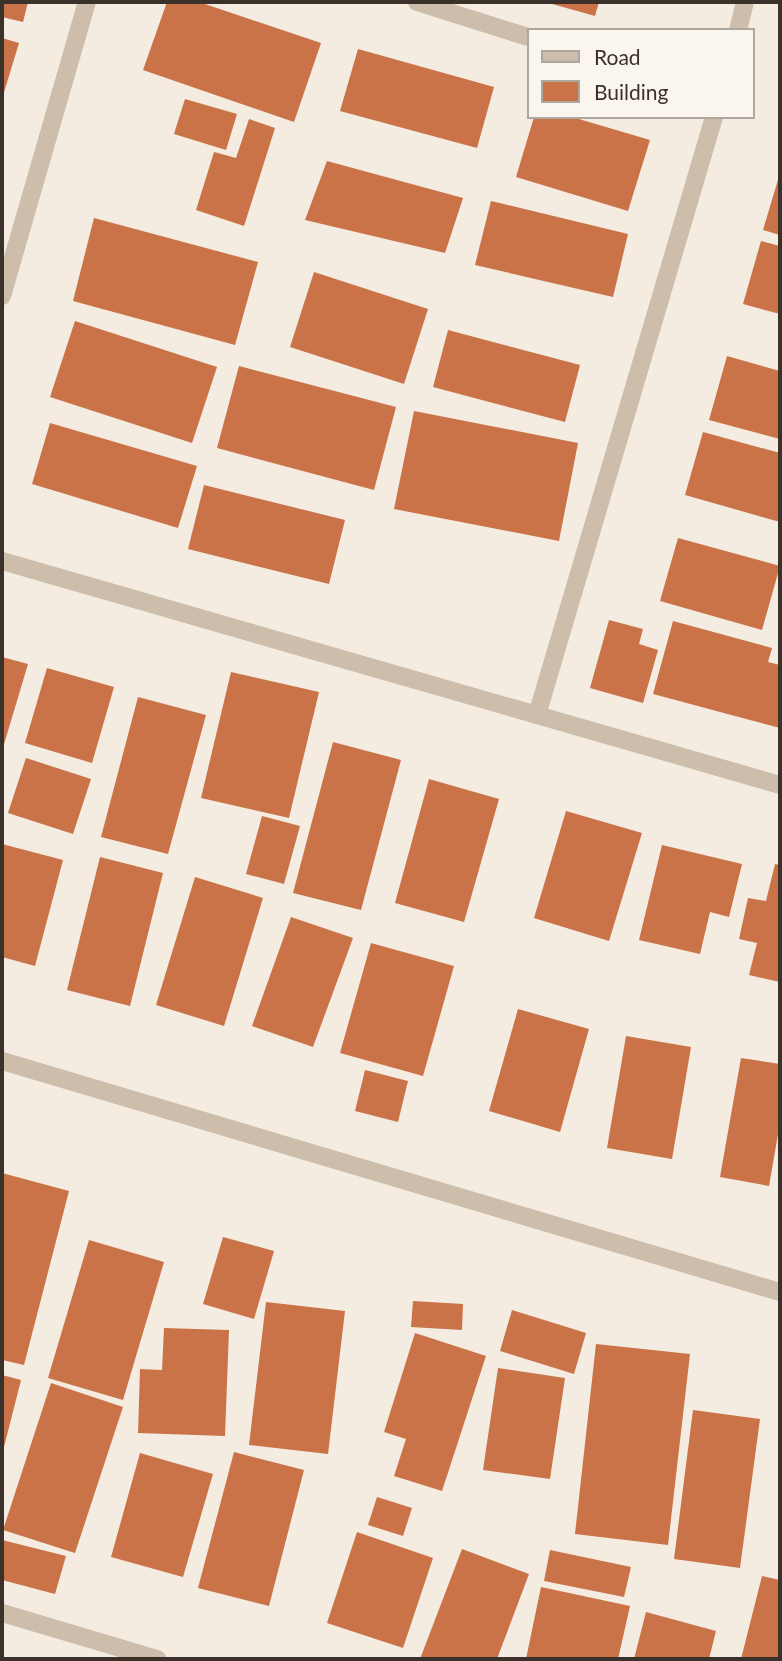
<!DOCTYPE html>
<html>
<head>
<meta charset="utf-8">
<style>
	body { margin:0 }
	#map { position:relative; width:782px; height:1661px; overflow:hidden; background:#f4ece0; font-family:Lato,sans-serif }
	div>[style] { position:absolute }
	.building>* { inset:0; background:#ca7248 }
	.minor>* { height:18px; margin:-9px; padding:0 9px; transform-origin:9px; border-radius:9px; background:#cdbdab }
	span { translate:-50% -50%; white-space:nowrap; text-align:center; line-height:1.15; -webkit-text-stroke:5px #fbf6ed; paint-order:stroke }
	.frame { position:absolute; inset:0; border:4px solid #3a312a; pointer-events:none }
	.legend { position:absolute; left:527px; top:28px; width:228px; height:91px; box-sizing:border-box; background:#fbf6ed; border:2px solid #aea79f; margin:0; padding:9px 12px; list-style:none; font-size:21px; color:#3a312a }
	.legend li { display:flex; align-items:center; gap:14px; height:35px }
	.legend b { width:35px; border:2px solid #aea79f }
</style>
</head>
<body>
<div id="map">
	<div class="building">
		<i style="clip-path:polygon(2px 2px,28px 2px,23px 22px,2px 17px)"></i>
		<i style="clip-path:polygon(167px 2px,199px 2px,321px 43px,294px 122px,143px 70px)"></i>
		<i style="clip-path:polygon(545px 2px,599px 2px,595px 16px)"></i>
		<i style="clip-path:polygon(2px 38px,19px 43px,2px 99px)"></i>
		<i style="clip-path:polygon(358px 49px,494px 87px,477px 148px,340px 111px)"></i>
		<i style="clip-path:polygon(185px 99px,237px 114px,226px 150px,174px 134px)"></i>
		<i style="clip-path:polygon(534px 117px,572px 117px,650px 140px,628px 211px,516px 177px)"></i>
		<i style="clip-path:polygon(249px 119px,275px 128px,244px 226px,196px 210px,214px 152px,236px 158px)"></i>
		<i style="clip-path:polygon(327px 161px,463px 198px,445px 253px,305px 220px)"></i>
		<i style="clip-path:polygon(780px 173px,780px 235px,763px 230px)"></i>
		<i style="clip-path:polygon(491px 201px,628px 234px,613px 297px,475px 265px)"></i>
		<i style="clip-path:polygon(94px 218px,258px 262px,235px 345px,73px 301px)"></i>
		<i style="clip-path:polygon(761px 241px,780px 246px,780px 314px,743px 304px)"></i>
		<i style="clip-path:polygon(314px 272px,428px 309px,404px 384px,290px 347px)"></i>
		<i style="clip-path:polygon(75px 321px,217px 367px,192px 443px,50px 397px)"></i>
		<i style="clip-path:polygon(448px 330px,580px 365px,565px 422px,433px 387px)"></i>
		<i style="clip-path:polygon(727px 356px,780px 371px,780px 439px,709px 420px)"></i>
		<i style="clip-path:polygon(239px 366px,396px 407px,374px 490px,217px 448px)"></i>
		<i style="clip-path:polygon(414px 411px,578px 443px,559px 541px,394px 509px)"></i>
		<i style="clip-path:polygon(50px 423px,197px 466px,178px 528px,32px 484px)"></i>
		<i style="clip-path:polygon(703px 432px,780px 453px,780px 522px,685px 495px)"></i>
		<i style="clip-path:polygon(204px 485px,345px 520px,329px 584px,188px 549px)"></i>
		<i style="clip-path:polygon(678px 538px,780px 566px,762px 630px,660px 601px)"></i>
		<i style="clip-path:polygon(609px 620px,643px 629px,639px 644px,658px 650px,643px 703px,590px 688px)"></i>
		<i style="clip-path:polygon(673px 621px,772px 648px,768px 662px,780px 665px,780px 728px,653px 694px)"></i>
		<i style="clip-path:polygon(2px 657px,28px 664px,2px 751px)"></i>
		<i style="clip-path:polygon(47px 668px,114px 687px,92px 763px,25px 743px)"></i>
		<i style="clip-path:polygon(231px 672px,319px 692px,289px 818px,201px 798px)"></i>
		<i style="clip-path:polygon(138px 697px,206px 715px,168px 854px,101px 837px)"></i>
		<i style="clip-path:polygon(333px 742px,401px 760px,361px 910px,293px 893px)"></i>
		<i style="clip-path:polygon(26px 758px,91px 779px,73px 834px,8px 813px)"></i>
		<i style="clip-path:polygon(429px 779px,499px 799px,464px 922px,395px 903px)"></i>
		<i style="clip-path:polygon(566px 811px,642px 833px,609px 941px,534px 918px)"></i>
		<i style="clip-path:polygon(262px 816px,300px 826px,284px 884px,246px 874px)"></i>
		<i style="clip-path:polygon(2px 844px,63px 860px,35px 966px,2px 957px)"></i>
		<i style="clip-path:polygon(662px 845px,742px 864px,729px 917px,710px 912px,700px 954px,639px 940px)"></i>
		<i style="clip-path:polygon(100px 857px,163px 873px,130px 1006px,67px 990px)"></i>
		<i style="clip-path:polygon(775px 864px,780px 865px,780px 982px,749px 975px,757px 943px,739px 939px,748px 898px,766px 901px)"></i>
		<i style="clip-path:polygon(195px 877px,263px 898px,224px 1026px,156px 1005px)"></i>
		<i style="clip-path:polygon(291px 917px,353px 938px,313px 1047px,252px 1026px)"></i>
		<i style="clip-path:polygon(371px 943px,454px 966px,423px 1076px,340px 1053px)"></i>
		<i style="clip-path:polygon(518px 1009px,589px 1029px,560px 1132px,489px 1111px)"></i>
		<i style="clip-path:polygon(626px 1036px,691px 1047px,672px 1159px,607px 1148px)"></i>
		<i style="clip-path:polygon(741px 1058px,780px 1064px,780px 1123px,769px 1186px,720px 1177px)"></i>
		<i style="clip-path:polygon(365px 1070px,408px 1081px,398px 1122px,355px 1111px)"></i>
		<i style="clip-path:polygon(2px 1173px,69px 1191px,24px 1365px,2px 1360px)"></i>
		<i style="clip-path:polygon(223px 1237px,274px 1251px,254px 1319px,203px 1304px)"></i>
		<i style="clip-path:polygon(89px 1240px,164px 1262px,123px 1400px,48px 1378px)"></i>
		<i style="clip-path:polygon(413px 1301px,463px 1304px,462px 1330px,411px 1327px)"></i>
		<i style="clip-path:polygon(266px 1302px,345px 1311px,328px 1454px,249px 1445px)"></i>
		<i style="clip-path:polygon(512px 1310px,586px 1333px,574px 1374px,500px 1351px)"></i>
		<i style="clip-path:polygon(164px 1328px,229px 1330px,225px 1436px,138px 1433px,140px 1369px,162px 1370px)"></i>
		<i style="clip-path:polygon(415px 1333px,486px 1356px,442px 1491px,394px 1476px,406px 1439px,384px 1432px)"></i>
		<i style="clip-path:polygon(596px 1344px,690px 1354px,668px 1545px,575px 1534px)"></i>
		<i style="clip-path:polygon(498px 1368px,565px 1378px,550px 1479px,483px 1470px)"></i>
		<i style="clip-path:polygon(2px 1375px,21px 1380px,3px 1451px,2px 1451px)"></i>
		<i style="clip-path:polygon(51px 1383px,123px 1407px,75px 1553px,3px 1530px)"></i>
		<i style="clip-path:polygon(693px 1410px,760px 1419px,740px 1568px,674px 1559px)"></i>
		<i style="clip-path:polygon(234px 1452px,304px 1470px,269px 1606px,198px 1588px)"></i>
		<i style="clip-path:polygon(140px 1453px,213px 1474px,183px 1577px,111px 1557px)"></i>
		<i style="clip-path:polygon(377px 1497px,412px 1508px,403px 1536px,368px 1525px)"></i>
		<i style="clip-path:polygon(357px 1532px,433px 1558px,403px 1648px,327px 1623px)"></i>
		<i style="clip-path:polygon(2px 1540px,66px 1556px,55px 1594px,2px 1580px)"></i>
		<i style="clip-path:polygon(462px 1549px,529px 1574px,497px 1659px,420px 1659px)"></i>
		<i style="clip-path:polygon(550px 1550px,631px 1567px,624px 1597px,544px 1581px)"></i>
		<i style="clip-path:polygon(762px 1576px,780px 1580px,780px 1659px,741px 1659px)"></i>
		<i style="clip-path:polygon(541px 1587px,630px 1606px,618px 1659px,526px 1659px)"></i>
		<i style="clip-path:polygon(646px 1612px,716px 1631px,709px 1659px,634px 1659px)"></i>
	</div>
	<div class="minor">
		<i style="left:417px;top:2px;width:116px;rotate:17.5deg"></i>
		<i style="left:738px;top:30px;width:29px;rotate:-76deg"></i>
		<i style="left:2px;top:296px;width:306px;rotate:-73.9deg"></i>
		<i style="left:2px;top:561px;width:810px;rotate:16.06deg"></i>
		<i style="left:537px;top:715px;width:624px;rotate:-73.51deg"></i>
		<i style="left:2px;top:1061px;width:812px;rotate:16.54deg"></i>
		<i style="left:2px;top:1613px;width:162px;rotate:16.5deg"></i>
	</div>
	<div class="frame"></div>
	<ul class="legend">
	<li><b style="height:9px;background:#cdbdab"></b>Road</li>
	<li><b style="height:19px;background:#ca7248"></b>Building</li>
	</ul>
</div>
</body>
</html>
